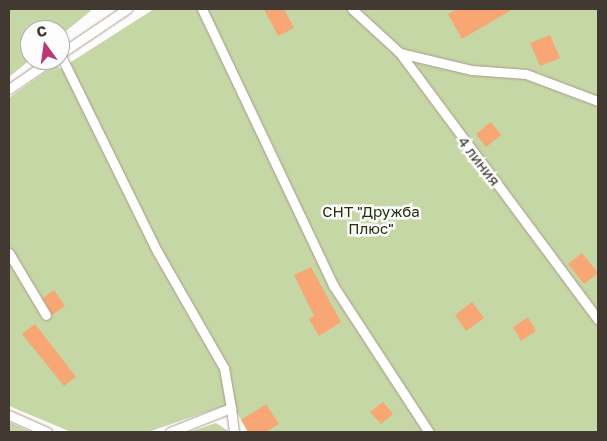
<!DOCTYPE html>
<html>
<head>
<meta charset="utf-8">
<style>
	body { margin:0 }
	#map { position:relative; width:607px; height:441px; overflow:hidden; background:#fcfcfc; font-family:"Golos Text",sans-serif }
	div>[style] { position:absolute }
	.green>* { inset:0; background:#c4d7a4 }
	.building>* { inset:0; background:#f8a673 }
	.roads { filter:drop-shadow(0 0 1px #ad978a) drop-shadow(0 0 1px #ad978a) }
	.lane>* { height:9px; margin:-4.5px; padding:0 4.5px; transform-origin:4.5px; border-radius:4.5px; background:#fff }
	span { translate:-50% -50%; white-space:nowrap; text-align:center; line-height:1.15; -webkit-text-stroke:5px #fcfcfc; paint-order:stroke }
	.street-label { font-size:15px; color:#423933 }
	.park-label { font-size:15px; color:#25310c }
	.frame { position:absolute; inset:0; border:10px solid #423933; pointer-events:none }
	.north { position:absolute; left:20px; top:20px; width:50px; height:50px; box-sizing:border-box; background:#fcfcfc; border:1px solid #b2aeac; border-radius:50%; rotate:346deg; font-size:14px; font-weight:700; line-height:20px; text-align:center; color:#423933 }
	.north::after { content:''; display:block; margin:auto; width:18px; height:22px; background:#bd3676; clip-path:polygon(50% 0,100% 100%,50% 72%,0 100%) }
</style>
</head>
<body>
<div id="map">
	<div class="green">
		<i style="clip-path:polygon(9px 9px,93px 9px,60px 36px,60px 30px,30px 30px,30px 60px,9px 77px)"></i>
		<i style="clip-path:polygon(154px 9px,598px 9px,598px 432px,248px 432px,235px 409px,221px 407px,148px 432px,71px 432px,9px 406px,9px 98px,57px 64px,60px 69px)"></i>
		<i style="clip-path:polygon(9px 422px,31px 432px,9px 432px)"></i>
		<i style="clip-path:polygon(216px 423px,230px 432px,189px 432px)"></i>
	</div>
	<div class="building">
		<i style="clip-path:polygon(264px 9px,284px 9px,294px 28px,278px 36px)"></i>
		<i style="clip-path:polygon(457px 9px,513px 9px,462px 39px,448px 14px)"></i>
		<i style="clip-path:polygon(550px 35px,560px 58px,540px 66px,530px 43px)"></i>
		<i style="clip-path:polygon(491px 122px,501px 135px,486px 147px,476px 134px)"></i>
		<i style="clip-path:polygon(582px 253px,598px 273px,584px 284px,568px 264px)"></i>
		<i style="clip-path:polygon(311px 267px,341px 322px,319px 336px,309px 319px,314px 316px,294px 275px)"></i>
		<i style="clip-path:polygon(54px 290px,65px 306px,52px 315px,43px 298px)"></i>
		<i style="clip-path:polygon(472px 302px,484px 318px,466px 331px,455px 315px)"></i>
		<i style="clip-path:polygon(528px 317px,536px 331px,521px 341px,513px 327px)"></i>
		<i style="clip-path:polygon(35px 324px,76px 377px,64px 386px,22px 334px)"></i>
		<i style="clip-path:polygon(383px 402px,393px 414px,381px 424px,370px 412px)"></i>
		<i style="clip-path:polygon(266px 404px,279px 424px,266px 432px,248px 432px,241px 420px)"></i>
	</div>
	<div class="roads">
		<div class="lane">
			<i style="left:202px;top:9px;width:306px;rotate:64.6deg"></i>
			<i style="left:333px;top:285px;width:176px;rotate:56.9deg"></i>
			<i style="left:352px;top:9px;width:65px;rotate:42.5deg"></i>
			<i style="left:400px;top:53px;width:332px;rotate:53.4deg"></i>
			<i style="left:400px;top:53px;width:74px;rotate:13.3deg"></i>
			<i style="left:472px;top:70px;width:54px;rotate:4.2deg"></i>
			<i style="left:526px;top:74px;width:77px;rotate:20.6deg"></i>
			<i style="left:60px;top:54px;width:220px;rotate:63.8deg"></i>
			<i style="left:157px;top:251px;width:135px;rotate:60.2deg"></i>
			<i style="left:224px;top:368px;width:41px;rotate:80.1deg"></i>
			<i style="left:60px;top:54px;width:81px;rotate:-33.9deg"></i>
			<i style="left:9px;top:89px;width:51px;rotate:-34.6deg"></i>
			<i style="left:9px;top:253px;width:72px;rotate:59.2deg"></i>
			<i style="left:9px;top:415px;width:42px;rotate:24.1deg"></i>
			<i style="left:170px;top:432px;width:66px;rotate:-21.5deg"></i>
			<i style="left:231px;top:408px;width:24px;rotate:83deg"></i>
		</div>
	</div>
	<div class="street-label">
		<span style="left:479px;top:161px;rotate:52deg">4 линия</span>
	</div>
	<div class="park-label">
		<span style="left:371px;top:220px">СНТ "Дружба<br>Плюс"</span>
	</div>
	<div class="frame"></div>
	<div class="north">С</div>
</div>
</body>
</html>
